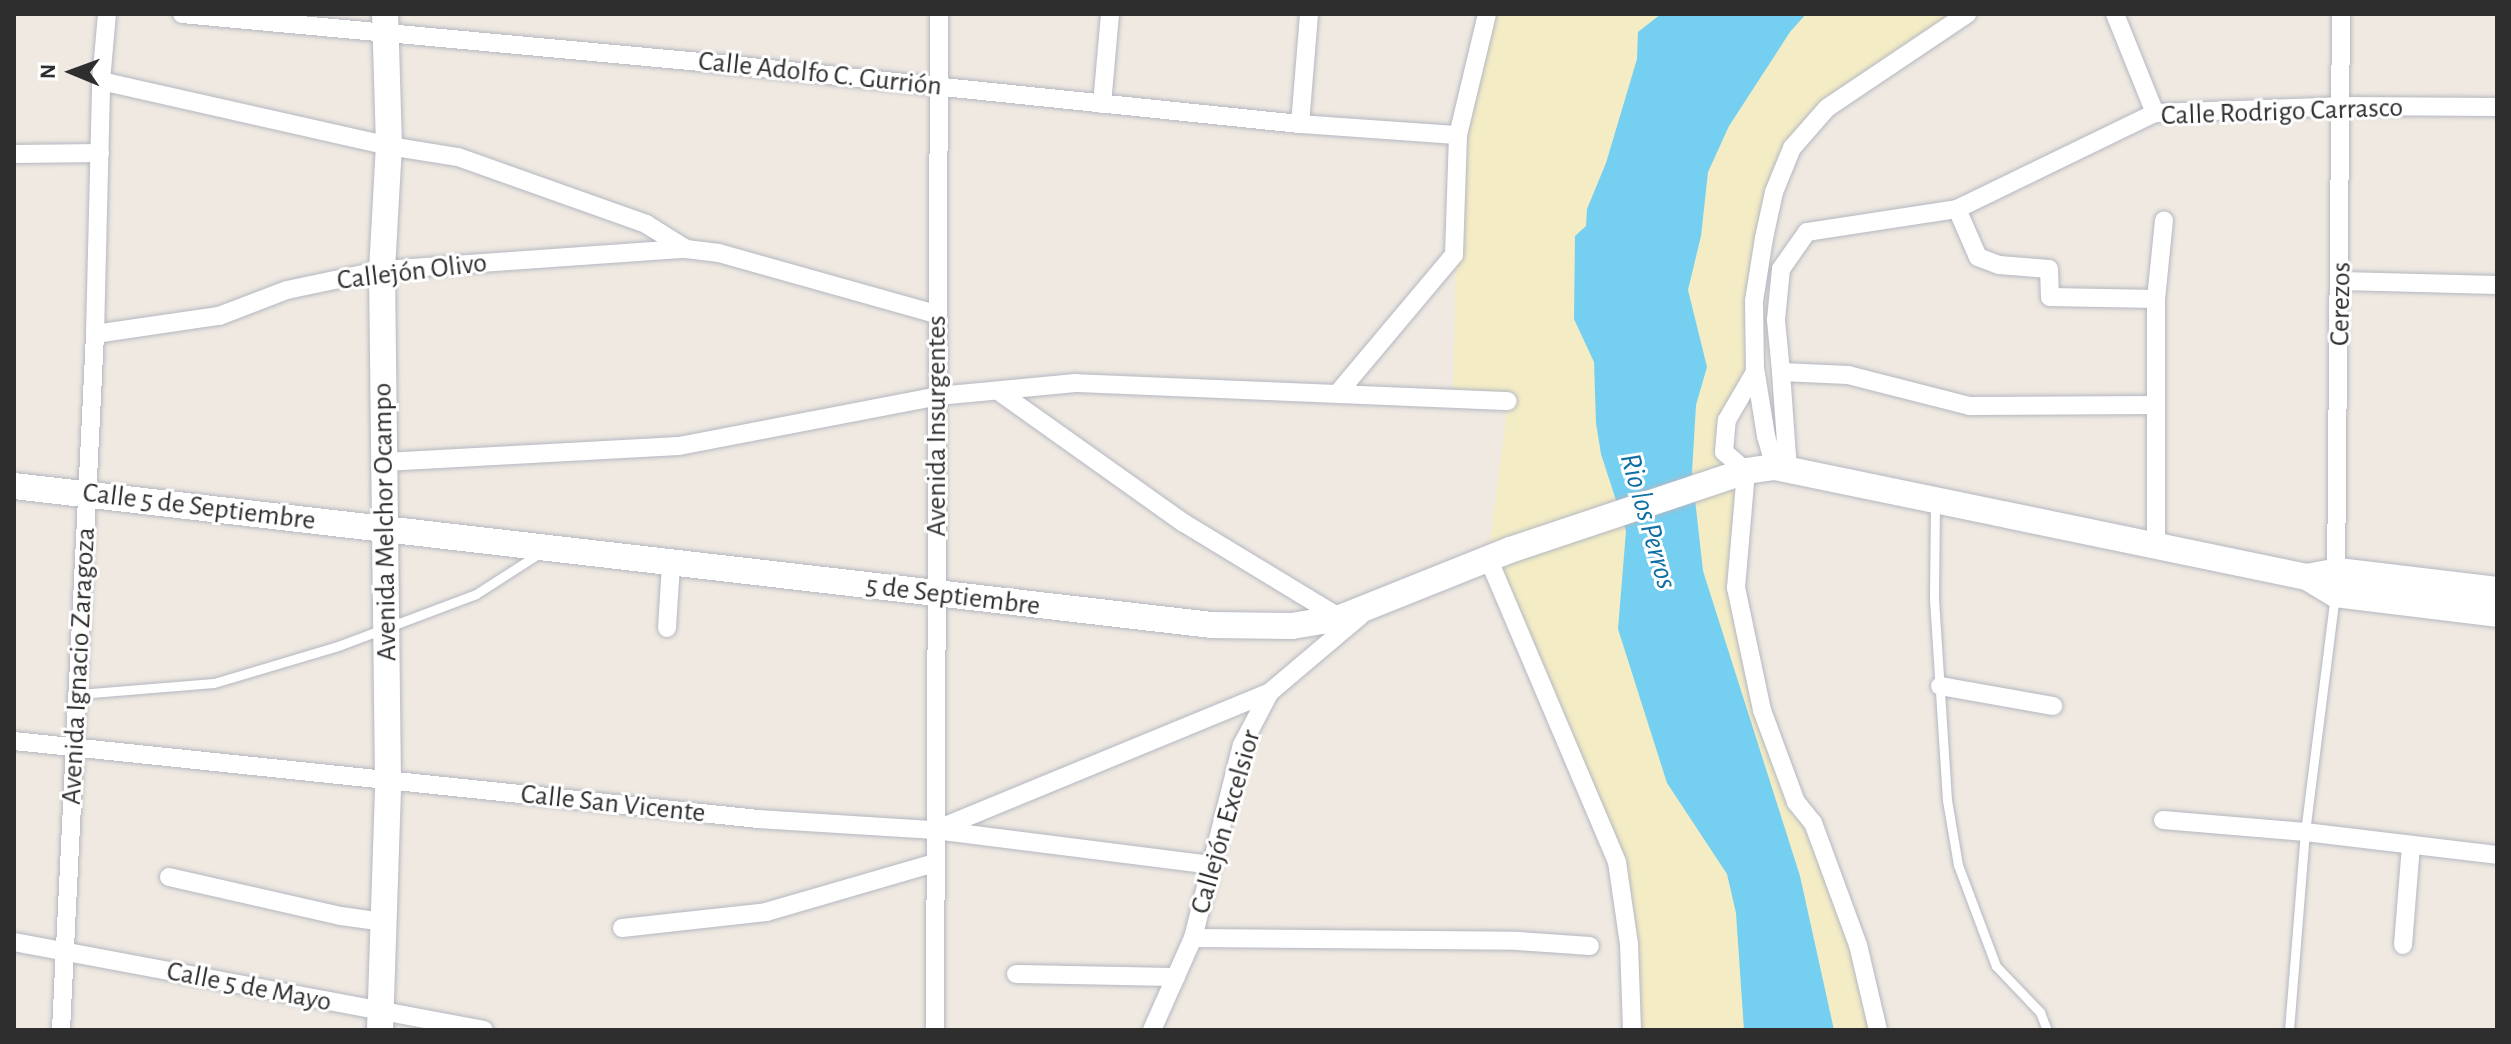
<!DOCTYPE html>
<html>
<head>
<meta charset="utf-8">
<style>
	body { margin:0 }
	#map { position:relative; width:2511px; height:1044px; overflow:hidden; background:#efe9e1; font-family:"Alegreya Sans",sans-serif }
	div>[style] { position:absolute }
	.sand>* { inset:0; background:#f3ecc5 }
	.water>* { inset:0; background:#75cff0 }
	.roads { filter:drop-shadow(0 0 2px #b4b7c1) drop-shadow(0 0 2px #b4b7c1) }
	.lane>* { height:9px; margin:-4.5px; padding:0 4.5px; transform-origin:4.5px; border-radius:4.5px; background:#fff }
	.street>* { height:18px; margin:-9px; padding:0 9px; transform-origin:9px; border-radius:9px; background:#fff }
	.secondary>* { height:26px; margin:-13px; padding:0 13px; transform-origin:13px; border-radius:13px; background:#fff }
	span { translate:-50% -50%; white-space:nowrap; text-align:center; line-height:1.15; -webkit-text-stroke:6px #fff; paint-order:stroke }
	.street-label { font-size:28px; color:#2e2e2e }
	.water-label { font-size:30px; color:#0d6fa3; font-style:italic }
	.frame { position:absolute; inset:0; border:16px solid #2e2e2e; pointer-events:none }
	.north { position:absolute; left:32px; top:32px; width:80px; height:80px; -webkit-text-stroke:6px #fff; paint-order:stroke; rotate:271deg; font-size:22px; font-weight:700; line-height:32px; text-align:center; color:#2e2e2e }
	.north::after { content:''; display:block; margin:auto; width:28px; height:36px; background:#2e2e2e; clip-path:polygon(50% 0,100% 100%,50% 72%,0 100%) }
</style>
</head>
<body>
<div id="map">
	<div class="sand">
		<i style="clip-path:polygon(1487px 14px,1967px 14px,1827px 108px,1774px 192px,1755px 372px,1724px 452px,1746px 471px,1736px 588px,1762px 710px,1813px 823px,1878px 1030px,1632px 1030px,1617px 862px,1488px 558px,1508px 401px,1453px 399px,1458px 135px)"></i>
	</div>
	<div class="water">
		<i style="clip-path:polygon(1661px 14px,1806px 14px,1790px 32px,1729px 126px,1708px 172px,1701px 236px,1688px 290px,1707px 367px,1696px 405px,1692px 472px,1703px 571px,1800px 876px,1834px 1030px,1744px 1030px,1736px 913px,1727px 874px,1667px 783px,1618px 629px,1626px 531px,1601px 454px,1596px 423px,1594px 362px,1574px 319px,1575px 236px,1586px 226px,1587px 209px,1606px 163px,1637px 59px,1638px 32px)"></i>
	</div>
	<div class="roads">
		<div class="lane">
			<i style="left:1935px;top:501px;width:98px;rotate:90.6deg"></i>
			<i style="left:1934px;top:599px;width:201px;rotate:86.3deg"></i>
			<i style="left:1947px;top:800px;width:66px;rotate:80.4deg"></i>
			<i style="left:1958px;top:865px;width:108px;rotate:69.4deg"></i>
			<i style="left:1996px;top:966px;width:64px;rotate:46.3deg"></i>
			<i style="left:2040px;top:1012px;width:19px;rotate:69deg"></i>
			<i style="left:79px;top:694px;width:135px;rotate:-4.7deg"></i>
			<i style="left:214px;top:683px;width:129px;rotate:-16.6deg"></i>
			<i style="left:338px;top:646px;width:147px;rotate:-20.6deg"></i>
			<i style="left:476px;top:594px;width:74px;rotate:-32.8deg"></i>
			<i style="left:2289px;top:1030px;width:199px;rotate:-85.4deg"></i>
			<i style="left:2305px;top:832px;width:238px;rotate:-82.8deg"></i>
		</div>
		<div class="street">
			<i style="left:182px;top:14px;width:542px;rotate:5.29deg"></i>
			<i style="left:722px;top:64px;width:581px;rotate:5.93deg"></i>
			<i style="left:1300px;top:124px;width:158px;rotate:4deg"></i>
			<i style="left:2115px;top:14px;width:107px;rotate:68deg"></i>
			<i style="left:101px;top:81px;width:295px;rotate:12.7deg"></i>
			<i style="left:389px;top:146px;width:70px;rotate:9.1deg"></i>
			<i style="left:458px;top:157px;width:200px;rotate:19.6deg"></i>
			<i style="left:646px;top:224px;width:47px;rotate:32deg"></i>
			<i style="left:686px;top:249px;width:33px;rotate:7deg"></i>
			<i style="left:719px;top:253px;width:225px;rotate:15.7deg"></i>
			<i style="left:1102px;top:104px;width:90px;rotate:-84.9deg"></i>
			<i style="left:1300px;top:124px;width:110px;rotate:-85.3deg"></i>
			<i style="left:14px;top:154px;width:86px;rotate:-0.7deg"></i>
			<i style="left:1957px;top:209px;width:52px;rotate:66.4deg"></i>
			<i style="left:1978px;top:257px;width:22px;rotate:21deg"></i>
			<i style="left:1999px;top:265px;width:50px;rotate:4.6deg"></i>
			<i style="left:2049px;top:269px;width:28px;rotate:88deg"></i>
			<i style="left:2050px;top:297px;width:106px;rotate:1.1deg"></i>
			<i style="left:2341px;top:281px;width:156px;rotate:1.5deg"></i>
			<i style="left:95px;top:334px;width:125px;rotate:-8.3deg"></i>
			<i style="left:219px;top:316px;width:73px;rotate:-20.9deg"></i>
			<i style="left:287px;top:290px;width:97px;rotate:-11.9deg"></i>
			<i style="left:382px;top:270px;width:305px;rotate:-4deg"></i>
			<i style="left:1755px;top:368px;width:69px;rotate:80.8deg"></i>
			<i style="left:1766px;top:436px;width:32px;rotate:74deg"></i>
			<i style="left:1781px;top:372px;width:52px;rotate:-95.5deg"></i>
			<i style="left:1776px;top:320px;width:51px;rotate:-84.4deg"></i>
			<i style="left:1781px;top:269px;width:45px;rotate:-54.9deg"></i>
			<i style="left:1807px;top:232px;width:152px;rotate:-8.7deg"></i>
			<i style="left:1957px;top:209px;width:220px;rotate:-25.9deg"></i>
			<i style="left:2155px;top:113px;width:187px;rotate:-2.1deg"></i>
			<i style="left:2342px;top:106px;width:155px;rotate:0.4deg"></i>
			<i style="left:998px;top:391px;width:228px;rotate:35.4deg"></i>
			<i style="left:1184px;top:523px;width:183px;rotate:31.3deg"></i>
			<i style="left:1338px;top:393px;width:180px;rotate:-50deg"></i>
			<i style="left:1454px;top:255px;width:120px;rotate:-88.1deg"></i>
			<i style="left:1458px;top:135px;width:124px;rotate:-76.5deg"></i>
			<i style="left:384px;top:462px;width:295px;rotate:-3.1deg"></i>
			<i style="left:679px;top:446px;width:264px;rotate:-10.9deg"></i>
			<i style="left:938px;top:396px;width:138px;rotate:-5.4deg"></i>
			<i style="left:1075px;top:383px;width:433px;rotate:2.4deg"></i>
			<i style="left:1788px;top:470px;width:98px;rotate:-94.1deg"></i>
			<i style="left:1781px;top:372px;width:67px;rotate:2.6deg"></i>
			<i style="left:1848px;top:375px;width:126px;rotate:14.3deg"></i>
			<i style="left:1970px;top:406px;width:186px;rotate:-0.3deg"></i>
			<i style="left:2156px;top:548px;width:249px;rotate:-90deg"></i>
			<i style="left:2156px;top:299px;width:79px;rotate:-84.2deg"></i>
			<i style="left:1488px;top:558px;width:330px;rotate:67deg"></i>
			<i style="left:1617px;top:862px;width:83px;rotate:81.7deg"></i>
			<i style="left:1629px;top:944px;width:86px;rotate:88deg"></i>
			<i style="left:2336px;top:583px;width:569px;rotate:-89.5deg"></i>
			<i style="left:667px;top:628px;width:63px;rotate:-86.4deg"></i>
			<i style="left:1940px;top:686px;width:115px;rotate:10deg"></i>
			<i style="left:14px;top:741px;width:748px;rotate:5.98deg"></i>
			<i style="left:758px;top:819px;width:177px;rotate:3.6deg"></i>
			<i style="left:935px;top:830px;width:278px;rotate:7.2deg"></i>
			<i style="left:2163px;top:820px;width:143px;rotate:4.8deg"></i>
			<i style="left:2305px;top:832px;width:193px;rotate:6.8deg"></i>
			<i style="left:938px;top:829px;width:359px;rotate:-22.4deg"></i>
			<i style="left:169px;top:877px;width:176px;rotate:12.8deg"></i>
			<i style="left:341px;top:916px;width:42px;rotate:8.1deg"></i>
			<i style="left:622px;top:928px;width:145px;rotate:-6.3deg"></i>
			<i style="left:766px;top:912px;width:176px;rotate:-16.2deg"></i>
			<i style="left:1193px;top:938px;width:325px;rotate:0.5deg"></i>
			<i style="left:1518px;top:941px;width:72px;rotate:4deg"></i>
			<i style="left:14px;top:942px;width:478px;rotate:10.6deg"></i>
			<i style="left:2403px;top:945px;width:100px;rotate:-85.4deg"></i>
			<i style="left:1016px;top:974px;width:160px;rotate:1.1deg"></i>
			<i style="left:61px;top:1030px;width:697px;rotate:-87.2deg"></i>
			<i style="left:95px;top:334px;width:253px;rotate:-88.6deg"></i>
			<i style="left:101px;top:81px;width:67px;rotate:-84.9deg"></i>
			<i style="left:935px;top:1030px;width:1016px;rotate:-89.77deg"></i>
			<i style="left:1152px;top:1030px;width:101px;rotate:-66deg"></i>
			<i style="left:1193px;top:938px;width:199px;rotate:-75.8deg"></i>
			<i style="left:1242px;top:745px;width:60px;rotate:-62.2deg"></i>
			<i style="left:1270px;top:692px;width:118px;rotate:-40.2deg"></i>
			<i style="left:1878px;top:1030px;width:87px;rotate:-103.2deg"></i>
			<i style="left:1858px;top:945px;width:130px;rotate:-110.2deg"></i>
			<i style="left:1813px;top:823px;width:27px;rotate:-129deg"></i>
			<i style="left:1796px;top:802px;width:98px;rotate:-110.3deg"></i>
			<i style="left:1762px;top:710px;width:125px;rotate:-102deg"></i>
			<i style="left:1736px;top:588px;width:117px;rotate:-85.1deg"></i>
			<i style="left:1746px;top:471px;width:29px;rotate:-139deg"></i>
			<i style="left:1724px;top:452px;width:32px;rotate:-85deg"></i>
			<i style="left:1727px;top:420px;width:56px;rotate:-59.7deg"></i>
			<i style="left:1755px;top:372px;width:71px;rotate:-90.8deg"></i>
			<i style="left:1754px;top:301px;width:64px;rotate:-81deg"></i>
			<i style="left:1764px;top:238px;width:47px;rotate:-77.7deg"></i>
			<i style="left:1774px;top:192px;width:48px;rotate:-67.8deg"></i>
			<i style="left:1792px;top:148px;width:53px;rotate:-48.8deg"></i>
			<i style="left:1827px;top:108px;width:169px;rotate:-33.9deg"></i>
		</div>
		<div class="secondary">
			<i style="left:14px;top:486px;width:1205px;rotate:6.62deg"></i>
			<i style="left:1211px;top:625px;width:81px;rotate:0.7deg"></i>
			<i style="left:1292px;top:626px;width:49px;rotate:-9.5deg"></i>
			<i style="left:1340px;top:618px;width:183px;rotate:-21.8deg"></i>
			<i style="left:1510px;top:550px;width:249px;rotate:-18.5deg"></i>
			<i style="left:1746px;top:471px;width:29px;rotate:-8deg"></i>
			<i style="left:1775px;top:467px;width:543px;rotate:11.68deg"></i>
			<i style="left:2307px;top:577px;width:33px;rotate:31deg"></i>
			<i style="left:2335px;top:594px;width:163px;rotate:7deg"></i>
			<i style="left:2307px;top:577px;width:32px;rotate:-11deg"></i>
			<i style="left:2338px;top:571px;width:160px;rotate:6.8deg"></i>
			<i style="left:380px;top:1030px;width:247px;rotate:-88.1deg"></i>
			<i style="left:388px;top:783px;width:513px;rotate:-90.67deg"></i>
			<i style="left:382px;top:270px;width:124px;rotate:-86.8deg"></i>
			<i style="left:389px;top:146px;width:132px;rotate:-91.7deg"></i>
		</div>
	</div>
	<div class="street-label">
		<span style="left:820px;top:74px;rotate:6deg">Calle Adolfo C. Gurrión</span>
		<span style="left:2282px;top:112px;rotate:-2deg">Calle Rodrigo Carrasco</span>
		<span style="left:412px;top:272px;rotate:-7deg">Callejón Olivo</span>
		<span style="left:2341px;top:304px;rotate:-89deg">Cerezos</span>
		<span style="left:937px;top:426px;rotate:-90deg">Avenida Insurgentes</span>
		<span style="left:199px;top:507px;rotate:7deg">Calle 5 de Septiembre</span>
		<span style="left:385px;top:522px;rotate:-91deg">Avenida Melchor Ocampo</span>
		<span style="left:953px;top:596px;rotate:7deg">5 de Septiembre</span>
		<span style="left:79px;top:666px;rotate:-87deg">Avenida Ignacio Zaragoza</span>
		<span style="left:613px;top:804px;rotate:6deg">Calle San Vicente</span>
		<span style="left:1226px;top:822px;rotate:-74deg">Callejón Excelsior</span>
		<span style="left:249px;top:987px;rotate:11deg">Calle 5 de Mayo</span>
	</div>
	<div class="water-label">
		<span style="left:1648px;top:521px;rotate:74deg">Rio los Perros</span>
	</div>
	<div class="frame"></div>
	<div class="north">N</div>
</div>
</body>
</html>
